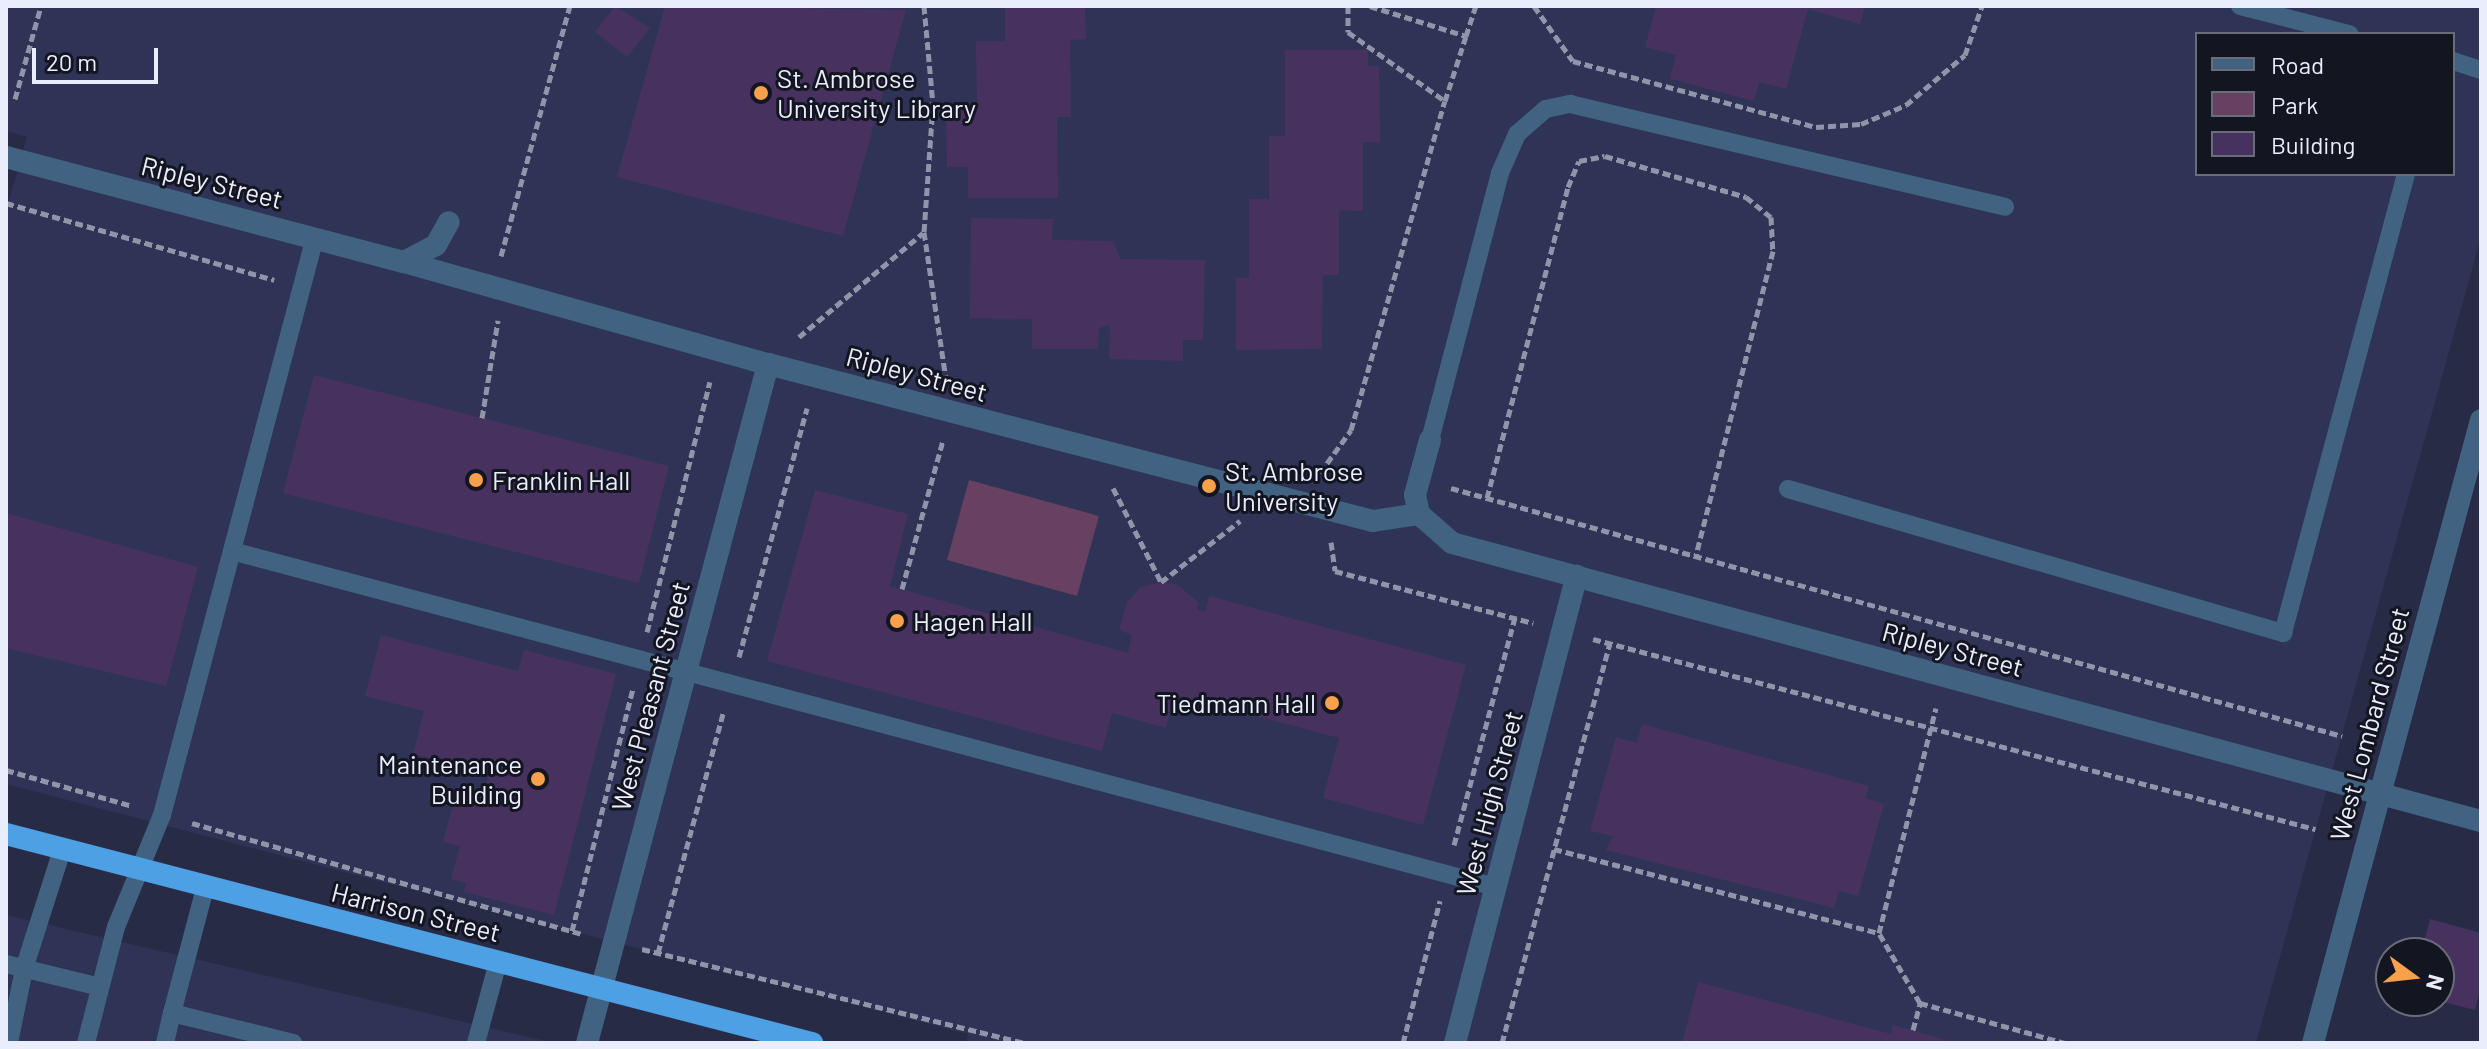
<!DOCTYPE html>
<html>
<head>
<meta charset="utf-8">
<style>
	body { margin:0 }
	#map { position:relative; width:2487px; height:1049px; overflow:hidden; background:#272b46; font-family:Barlow,sans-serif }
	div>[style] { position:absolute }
	.built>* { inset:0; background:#2f3456 }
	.green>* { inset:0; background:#684061 }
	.building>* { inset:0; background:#47325f }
	.path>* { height:5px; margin-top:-2.5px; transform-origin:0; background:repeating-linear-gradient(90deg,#9195a9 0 8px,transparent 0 12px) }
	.service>* { height:18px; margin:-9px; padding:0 9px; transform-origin:9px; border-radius:9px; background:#416381 }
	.pedestrian>* { height:22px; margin:-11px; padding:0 11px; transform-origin:11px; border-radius:11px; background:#416381 }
	.minor>* { height:22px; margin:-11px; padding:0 11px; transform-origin:11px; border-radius:11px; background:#416381 }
	.tertiary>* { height:22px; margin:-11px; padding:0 11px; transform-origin:11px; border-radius:11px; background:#416381 }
	.trunk>* { height:22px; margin:-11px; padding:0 11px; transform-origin:11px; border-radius:11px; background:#4ea0e4 }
	.dots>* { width:22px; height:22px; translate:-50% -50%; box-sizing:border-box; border:4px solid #131521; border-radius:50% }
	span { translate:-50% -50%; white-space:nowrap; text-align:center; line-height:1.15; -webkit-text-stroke:6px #131521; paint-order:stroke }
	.poi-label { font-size:26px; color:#eaeefc }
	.left { translate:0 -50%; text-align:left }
	.right { translate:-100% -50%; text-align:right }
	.street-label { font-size:26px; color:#eaeefc }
	.frame { position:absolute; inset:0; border:8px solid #eaeefc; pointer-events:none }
	.legend { position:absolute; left:2195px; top:32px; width:260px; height:144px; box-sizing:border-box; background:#131521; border:2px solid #696c79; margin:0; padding:10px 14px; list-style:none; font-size:24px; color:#eaeefc }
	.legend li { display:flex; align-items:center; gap:16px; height:40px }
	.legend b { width:40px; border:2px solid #696c79 }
	.north { position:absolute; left:2375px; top:937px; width:80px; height:80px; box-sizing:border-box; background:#131521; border:2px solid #696c79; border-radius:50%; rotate:105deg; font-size:22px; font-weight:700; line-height:32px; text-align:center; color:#eaeefc }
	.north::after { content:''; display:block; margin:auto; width:28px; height:36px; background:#f9a04c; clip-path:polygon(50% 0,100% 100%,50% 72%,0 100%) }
	.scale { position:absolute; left:32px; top:48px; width:126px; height:36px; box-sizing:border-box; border:4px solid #eaeefc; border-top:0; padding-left:10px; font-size:24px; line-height:28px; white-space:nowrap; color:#eaeefc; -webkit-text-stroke:6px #131521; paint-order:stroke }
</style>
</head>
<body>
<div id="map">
	<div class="built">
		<i style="clip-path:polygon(evenodd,6px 6px,2481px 6px,2481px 237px,2256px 1043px,966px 1043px,968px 1034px,6px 784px,6px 211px,27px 137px,6px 131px,6px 6px,2197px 34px,2453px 34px,2453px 174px,2197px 174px,2197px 34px)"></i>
		<i style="clip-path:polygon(6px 915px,546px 1041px,6px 1043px)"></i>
	</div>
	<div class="green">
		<i style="clip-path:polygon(969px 480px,1099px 516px,1077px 596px,947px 560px)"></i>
	</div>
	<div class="building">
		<i style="clip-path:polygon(615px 6px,650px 28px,627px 57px,595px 32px)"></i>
		<i style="clip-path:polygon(665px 6px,906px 10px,843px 236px,617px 177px)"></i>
		<i style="clip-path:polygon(1005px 6px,1085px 6px,1086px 39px,1070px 40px,1071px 117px,1057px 117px,1058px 198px,968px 198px,968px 167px,947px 167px,946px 104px,977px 104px,976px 41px,1005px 41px)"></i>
		<i style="clip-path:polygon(1656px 6px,1865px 6px,1860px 24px,1808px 9px,1786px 89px,1759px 82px,1754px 101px,1670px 79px,1676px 55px,1645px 47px)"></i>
		<i style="clip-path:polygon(1285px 50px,1368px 50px,1368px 66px,1379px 66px,1380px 142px,1363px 142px,1363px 211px,1339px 210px,1339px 275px,1323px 275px,1322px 349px,1236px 350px,1236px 278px,1249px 278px,1249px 199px,1269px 199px,1269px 136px,1285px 136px)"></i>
		<i style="clip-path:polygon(971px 218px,1053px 219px,1052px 240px,1114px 241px,1120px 259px,1205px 260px,1203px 340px,1183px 340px,1183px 361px,1109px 359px,1110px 325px,1099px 328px,1098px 349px,1032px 349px,1032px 319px,970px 318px)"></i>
		<i style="clip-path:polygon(314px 375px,669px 466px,639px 583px,283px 493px)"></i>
		<i style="clip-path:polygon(815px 490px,908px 514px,890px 586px,1128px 653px,1132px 635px,1119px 630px,1127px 602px,1141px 587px,1161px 582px,1178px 585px,1199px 603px,1197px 610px,1205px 612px,1209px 596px,1466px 665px,1423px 825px,1323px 798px,1339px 738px,1174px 694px,1166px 728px,1112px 713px,1102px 751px,767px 661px)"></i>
		<i style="clip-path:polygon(6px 513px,198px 567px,166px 686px,6px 648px)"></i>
		<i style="clip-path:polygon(381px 635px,518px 671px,524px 650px,616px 674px,554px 915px,464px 892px,466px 883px,451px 879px,460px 846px,443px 842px,458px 785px,484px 792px,489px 773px,413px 754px,424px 711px,365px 696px)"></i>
		<i style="clip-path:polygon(1642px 724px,1869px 786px,1865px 798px,1884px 804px,1858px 896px,1839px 891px,1834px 908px,1606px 850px,1613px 836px,1590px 831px,1616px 737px,1637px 743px)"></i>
		<i style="clip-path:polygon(2430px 919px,2481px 933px,2481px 986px,2475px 1010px,2439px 1001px,2439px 953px,2421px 953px)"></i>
		<i style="clip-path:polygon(1698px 982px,1891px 1034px,1893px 1025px,1943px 1039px,1942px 1043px,1682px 1043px)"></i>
	</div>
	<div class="path">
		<i style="left:924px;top:6px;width:98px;rotate:84.8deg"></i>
		<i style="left:933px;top:104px;width:128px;rotate:94deg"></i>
		<i style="left:924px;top:232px;width:149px;rotate:81.5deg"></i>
		<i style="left:1348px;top:6px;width:26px;rotate:90deg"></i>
		<i style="left:1348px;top:32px;width:119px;rotate:35.4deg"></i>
		<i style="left:1445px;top:101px;width:68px;rotate:-72.1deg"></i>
		<i style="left:1370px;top:6px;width:101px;rotate:17.4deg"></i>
		<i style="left:1466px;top:36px;width:32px;rotate:-72deg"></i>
		<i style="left:1534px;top:6px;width:67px;rotate:54.7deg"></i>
		<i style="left:1573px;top:61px;width:252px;rotate:15.2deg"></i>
		<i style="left:1816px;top:127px;width:45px;rotate:-3.8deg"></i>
		<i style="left:1861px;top:124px;width:49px;rotate:-22.9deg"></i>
		<i style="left:1906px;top:105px;width:77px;rotate:-40.3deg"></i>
		<i style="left:1965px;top:55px;width:52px;rotate:-70.9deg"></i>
		<i style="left:15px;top:99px;width:97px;rotate:-74.4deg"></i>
		<i style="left:6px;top:203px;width:279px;rotate:16deg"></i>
		<i style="left:501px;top:256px;width:259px;rotate:-74.6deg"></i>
		<i style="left:799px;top:337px;width:162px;rotate:-40deg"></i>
		<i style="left:482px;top:418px;width:99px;rotate:-80.7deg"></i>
		<i style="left:1320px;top:473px;width:53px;rotate:-54.2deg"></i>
		<i style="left:1351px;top:430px;width:342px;rotate:-74.1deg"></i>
		<i style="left:1113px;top:488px;width:106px;rotate:62.9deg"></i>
		<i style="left:1161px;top:582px;width:100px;rotate:-37.7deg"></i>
		<i style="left:1451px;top:488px;width:925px;rotate:15.55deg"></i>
		<i style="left:1487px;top:498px;width:321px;rotate:-75.4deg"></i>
		<i style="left:1568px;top:187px;width:28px;rotate:-67deg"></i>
		<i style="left:1579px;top:161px;width:26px;rotate:-11deg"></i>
		<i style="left:1605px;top:156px;width:147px;rotate:16.2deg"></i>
		<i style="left:1746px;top:197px;width:32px;rotate:39deg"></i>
		<i style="left:1771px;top:217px;width:34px;rotate:87deg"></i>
		<i style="left:1773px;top:251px;width:315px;rotate:104.2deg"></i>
		<i style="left:1331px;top:542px;width:29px;rotate:82deg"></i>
		<i style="left:1335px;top:571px;width:205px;rotate:14.7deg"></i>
		<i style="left:902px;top:589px;width:155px;rotate:-74.6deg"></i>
		<i style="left:647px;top:632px;width:258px;rotate:-75.9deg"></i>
		<i style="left:1593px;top:639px;width:747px;rotate:14.74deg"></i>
		<i style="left:739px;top:657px;width:258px;rotate:-74.7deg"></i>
		<i style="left:6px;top:770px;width:131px;rotate:15.9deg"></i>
		<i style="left:192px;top:823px;width:405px;rotate:15.9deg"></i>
		<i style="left:1454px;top:845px;width:235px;rotate:-75deg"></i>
		<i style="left:1554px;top:849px;width:336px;rotate:14.5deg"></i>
		<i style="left:572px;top:931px;width:250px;rotate:-75.9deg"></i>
		<i style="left:642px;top:949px;width:395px;rotate:13.8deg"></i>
		<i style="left:658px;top:953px;width:249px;rotate:-74.8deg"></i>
		<i style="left:1920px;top:1003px;width:150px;rotate:15.4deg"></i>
		<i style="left:1913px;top:1030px;width:28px;rotate:-75deg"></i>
		<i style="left:1920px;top:1003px;width:81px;rotate:-120.4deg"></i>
		<i style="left:1879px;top:933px;width:232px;rotate:-75.8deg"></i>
		<i style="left:1403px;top:1043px;width:147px;rotate:-75.4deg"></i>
		<i style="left:1502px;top:1043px;width:413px;rotate:-74.9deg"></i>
	</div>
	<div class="service">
		<i style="left:2240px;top:6px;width:113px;rotate:14.4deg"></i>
		<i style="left:2453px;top:61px;width:29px;rotate:18deg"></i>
		<i style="left:1430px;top:440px;width:276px;rotate:-75.3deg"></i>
		<i style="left:1500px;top:173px;width:43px;rotate:-66.4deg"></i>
		<i style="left:1517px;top:134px;width:38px;rotate:-41deg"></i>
		<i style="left:1546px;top:109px;width:25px;rotate:-12deg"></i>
		<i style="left:1570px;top:104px;width:447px;rotate:13.3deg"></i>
		<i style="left:1788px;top:489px;width:516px;rotate:16.22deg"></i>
		<i style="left:2283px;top:633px;width:475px;rotate:-75deg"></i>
		<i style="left:232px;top:551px;width:1308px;rotate:14.89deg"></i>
		<i style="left:6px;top:964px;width:97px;rotate:13.7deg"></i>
		<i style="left:172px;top:1013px;width:129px;rotate:-75.2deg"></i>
		<i style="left:9px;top:1043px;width:76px;rotate:-78.5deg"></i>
		<i style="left:24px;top:969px;width:125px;rotate:-72.3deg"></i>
		<i style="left:86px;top:1043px;width:120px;rotate:-75.5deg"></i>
		<i style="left:116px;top:927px;width:121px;rotate:-67.7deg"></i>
		<i style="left:162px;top:815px;width:598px;rotate:-75.17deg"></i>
		<i style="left:165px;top:1043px;width:31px;rotate:-77deg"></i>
		<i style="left:172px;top:1013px;width:125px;rotate:13.9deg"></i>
		<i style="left:476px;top:1043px;width:84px;rotate:-74.8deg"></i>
	</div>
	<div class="pedestrian">
		<i style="left:404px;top:262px;width:378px;rotate:15.7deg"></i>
		<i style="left:768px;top:364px;width:625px;rotate:14.55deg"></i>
		<i style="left:1373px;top:521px;width:47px;rotate:-8.7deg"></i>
	</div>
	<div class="minor">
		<i style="left:6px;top:157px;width:412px;rotate:14.8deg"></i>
		<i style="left:404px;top:262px;width:36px;rotate:-28deg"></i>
		<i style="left:436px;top:245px;width:26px;rotate:-61deg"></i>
		<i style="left:1430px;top:440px;width:57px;rotate:105.3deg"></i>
		<i style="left:1415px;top:495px;width:19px;rotate:78deg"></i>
		<i style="left:1419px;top:514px;width:44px;rotate:41.3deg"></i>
		<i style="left:1452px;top:543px;width:1066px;rotate:15.12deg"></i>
		<i style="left:587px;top:1043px;width:703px;rotate:-75.07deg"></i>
		<i style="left:1455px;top:1043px;width:483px;rotate:-75.4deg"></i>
	</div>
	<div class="tertiary">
		<i style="left:2313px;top:1043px;width:645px;rotate:-74.91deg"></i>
	</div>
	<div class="trunk">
		<i style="left:6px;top:834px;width:833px;rotate:14.54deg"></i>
	</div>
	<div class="dots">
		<i style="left:761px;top:93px;background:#f9a04c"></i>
		<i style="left:476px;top:480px;background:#f9a04c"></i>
		<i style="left:1209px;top:486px;background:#f9a04c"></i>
		<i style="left:897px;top:621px;background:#f9a04c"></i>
		<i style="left:1332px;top:703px;background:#f9a04c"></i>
		<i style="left:538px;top:779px;background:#f9a04c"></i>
	</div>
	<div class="poi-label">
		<span class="left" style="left:777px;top:93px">St. Ambrose<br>University Library</span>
		<span class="left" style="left:1225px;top:486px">St. Ambrose<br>University</span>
		<span class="left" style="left:492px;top:480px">Franklin Hall</span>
		<span class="left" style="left:913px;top:621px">Hagen Hall</span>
		<span class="right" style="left:1316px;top:703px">Tiedmann Hall</span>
		<span class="right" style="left:522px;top:779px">Maintenance<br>Building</span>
	</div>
	<div class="street-label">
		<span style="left:212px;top:182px;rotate:14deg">Ripley Street</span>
		<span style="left:917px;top:374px;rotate:15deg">Ripley Street</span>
		<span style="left:1953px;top:649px;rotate:15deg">Ripley Street</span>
		<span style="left:650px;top:696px;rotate:-75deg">West Pleasant Street</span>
		<span style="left:2369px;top:724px;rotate:-75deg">West Lombard Street</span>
		<span style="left:1489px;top:803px;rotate:-75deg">West High Street</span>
		<span style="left:416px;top:912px;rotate:14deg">Harrison Street</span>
	</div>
	<div class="frame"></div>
	<ul class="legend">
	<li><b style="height:10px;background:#416381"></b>Road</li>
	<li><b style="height:22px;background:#684061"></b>Park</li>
	<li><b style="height:22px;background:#47325f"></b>Building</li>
	</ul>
	<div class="north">N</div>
	<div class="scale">20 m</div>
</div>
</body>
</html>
